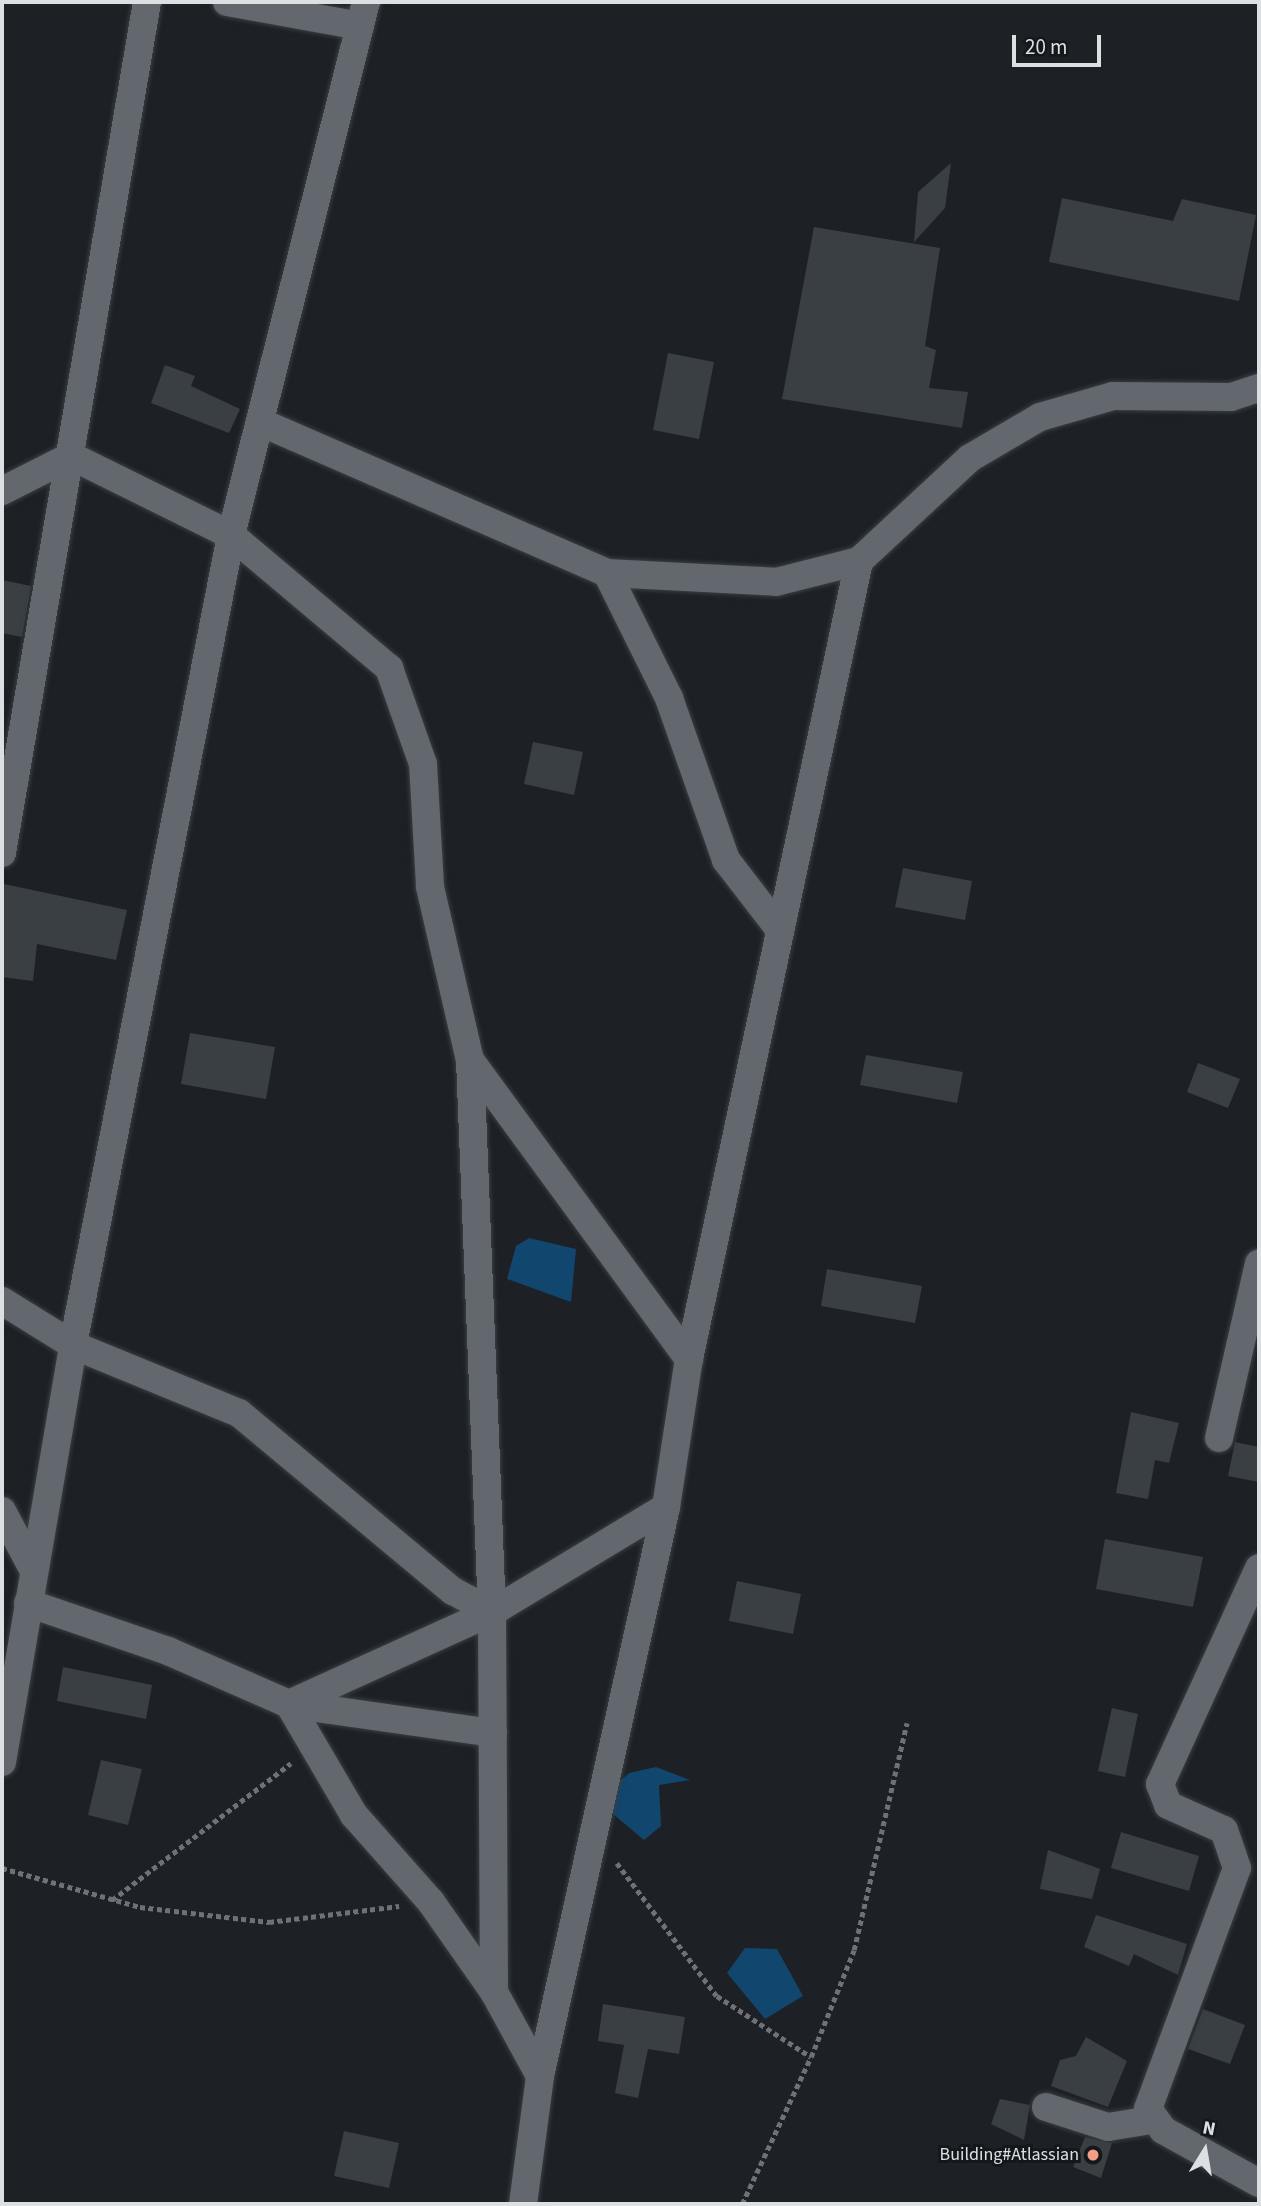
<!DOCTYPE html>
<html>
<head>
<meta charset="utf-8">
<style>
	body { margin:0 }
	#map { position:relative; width:1261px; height:2206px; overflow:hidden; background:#1d2126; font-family:"Source Sans 3",sans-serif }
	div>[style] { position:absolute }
	.green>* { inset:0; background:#11466e }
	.building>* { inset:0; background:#3a3f43 }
	.path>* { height:4.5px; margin-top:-2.25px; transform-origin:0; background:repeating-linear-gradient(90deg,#6e7276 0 5px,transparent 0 8.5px) }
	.roads { filter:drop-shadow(0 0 2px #3a3e42) drop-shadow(0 0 2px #3a3e42) }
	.minor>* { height:28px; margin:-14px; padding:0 14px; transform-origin:14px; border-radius:14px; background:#62686d }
	.dots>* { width:19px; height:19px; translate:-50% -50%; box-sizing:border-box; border:4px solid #14181c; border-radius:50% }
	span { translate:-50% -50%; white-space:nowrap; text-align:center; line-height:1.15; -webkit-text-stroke:6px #14181c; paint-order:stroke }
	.poi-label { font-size:18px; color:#dde0e3 }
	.right { translate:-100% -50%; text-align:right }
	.frame { position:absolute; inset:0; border:4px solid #dde0e3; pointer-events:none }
	.north { position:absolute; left:1170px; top:2115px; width:70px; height:70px; -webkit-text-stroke:5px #14181c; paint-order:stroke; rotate:11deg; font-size:19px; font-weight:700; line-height:28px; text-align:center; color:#dde0e3 }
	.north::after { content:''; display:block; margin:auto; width:24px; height:32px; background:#dde0e3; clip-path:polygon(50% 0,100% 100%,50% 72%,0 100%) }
	.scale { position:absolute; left:1012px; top:35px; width:89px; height:32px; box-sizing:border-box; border:4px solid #dde0e3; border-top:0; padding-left:9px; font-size:21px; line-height:24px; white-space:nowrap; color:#dde0e3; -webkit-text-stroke:5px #14181c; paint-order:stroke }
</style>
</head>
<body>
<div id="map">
	<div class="green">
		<i style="clip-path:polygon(529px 1238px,576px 1249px,571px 1302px,507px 1279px,516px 1246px)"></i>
		<i style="clip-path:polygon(656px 1767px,690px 1780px,659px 1785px,661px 1826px,644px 1840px,613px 1814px,611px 1789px,629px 1773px)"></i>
		<i style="clip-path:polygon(745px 1948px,777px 1949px,803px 1996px,765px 2019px,727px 1973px)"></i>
	</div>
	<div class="building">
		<i style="clip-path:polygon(951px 163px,945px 208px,914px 242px,918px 192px)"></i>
		<i style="clip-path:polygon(1062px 198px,1173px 221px,1182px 199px,1256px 215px,1239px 301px,1049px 262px)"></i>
		<i style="clip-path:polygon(814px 227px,940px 248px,925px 346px,936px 350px,929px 388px,968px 392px,962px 428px,782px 399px)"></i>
		<i style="clip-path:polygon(668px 353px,714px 362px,699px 439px,653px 430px)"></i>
		<i style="clip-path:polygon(165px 365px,195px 376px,191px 386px,240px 409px,229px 433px,151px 403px)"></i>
		<i style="clip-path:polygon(2px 580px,31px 586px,22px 637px,2px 633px)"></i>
		<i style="clip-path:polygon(533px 742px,583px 752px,574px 795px,524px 784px)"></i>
		<i style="clip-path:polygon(903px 868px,972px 881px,965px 920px,895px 907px)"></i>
		<i style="clip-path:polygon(4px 884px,127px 910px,116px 960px,37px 944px,33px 981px,2px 977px)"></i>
		<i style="clip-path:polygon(190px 1033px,275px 1047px,266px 1099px,181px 1084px)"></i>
		<i style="clip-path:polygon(866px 1055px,963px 1072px,957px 1103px,860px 1085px)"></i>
		<i style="clip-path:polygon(1198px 1063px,1240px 1079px,1228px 1108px,1187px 1092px)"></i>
		<i style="clip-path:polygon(827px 1269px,922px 1286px,915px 1323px,821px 1306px)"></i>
		<i style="clip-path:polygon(1131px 1412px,1179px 1423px,1169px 1463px,1155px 1460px,1148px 1499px,1116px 1493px)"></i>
		<i style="clip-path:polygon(1235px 1442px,1259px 1447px,1259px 1482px,1228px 1476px)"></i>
		<i style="clip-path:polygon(1105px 1539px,1203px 1557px,1193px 1607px,1096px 1589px)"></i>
		<i style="clip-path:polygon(737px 1581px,801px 1594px,793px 1634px,729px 1621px)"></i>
		<i style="clip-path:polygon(63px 1667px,152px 1685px,146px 1719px,57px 1701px)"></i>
		<i style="clip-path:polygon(1112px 1708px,1138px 1714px,1125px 1777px,1098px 1771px)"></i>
		<i style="clip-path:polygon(101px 1760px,142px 1769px,128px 1825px,88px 1815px)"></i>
		<i style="clip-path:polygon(1121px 1832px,1199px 1856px,1189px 1891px,1111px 1868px)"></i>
		<i style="clip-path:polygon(1048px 1850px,1100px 1869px,1092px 1899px,1040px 1889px)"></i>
		<i style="clip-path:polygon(1096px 1915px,1187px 1944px,1178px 1975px,1134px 1954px,1129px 1966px,1084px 1947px)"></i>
		<i style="clip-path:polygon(603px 2004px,685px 2017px,679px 2054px,648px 2049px,638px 2098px,615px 2093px,624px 2045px,598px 2041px)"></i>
		<i style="clip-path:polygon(1203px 2009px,1245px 2025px,1230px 2064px,1188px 2049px)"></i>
		<i style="clip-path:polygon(1086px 2037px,1127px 2061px,1108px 2107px,1051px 2086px,1060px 2060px,1076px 2056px)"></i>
		<i style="clip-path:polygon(1000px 2099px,1030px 2105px,1024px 2140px,991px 2124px)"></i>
		<i style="clip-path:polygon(344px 2131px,399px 2143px,389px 2188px,334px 2176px)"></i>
		<i style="clip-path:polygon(1085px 2137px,1112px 2143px,1101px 2178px,1073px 2167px)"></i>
	</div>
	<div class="path">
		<i style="left:617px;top:1863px;width:166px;rotate:53.1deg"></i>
		<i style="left:717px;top:1996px;width:112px;rotate:33deg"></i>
		<i style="left:811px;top:2057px;width:115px;rotate:-68.1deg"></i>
		<i style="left:854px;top:1950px;width:233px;rotate:-76.9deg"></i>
		<i style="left:2px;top:1868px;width:143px;rotate:15.8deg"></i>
		<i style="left:140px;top:1907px;width:130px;rotate:6.6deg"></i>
		<i style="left:269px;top:1922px;width:131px;rotate:-7deg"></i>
		<i style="left:112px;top:1900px;width:225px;rotate:-37.4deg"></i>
		<i style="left:742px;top:2204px;width:162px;rotate:-64.9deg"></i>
	</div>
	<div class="roads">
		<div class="minor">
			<i style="left:227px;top:2px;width:135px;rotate:10.2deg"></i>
			<i style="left:260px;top:422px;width:378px;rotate:23.5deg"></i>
			<i style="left:607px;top:573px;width:169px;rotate:3deg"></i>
			<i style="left:776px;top:582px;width:86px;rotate:-14.2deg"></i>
			<i style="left:859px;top:561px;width:151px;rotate:-42.9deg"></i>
			<i style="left:970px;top:458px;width:81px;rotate:-30.4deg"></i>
			<i style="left:1040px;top:417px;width:76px;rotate:-16deg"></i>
			<i style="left:1113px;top:396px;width:118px;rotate:0.5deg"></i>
			<i style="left:1231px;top:397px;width:29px;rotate:-18deg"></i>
			<i style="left:71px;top:456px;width:178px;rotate:26.3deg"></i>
			<i style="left:231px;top:535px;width:207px;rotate:40.1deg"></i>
			<i style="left:389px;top:668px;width:102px;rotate:70.5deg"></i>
			<i style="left:423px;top:764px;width:123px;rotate:86.7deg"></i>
			<i style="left:430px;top:887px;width:178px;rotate:77deg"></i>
			<i style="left:470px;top:1060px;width:371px;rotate:53.8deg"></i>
			<i style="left:2px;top:491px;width:77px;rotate:-26.9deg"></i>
			<i style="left:607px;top:573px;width:140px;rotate:63.6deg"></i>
			<i style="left:669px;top:698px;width:172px;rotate:70.6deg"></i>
			<i style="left:726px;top:860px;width:88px;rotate:52.4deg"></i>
			<i style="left:2px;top:853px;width:863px;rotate:-80.33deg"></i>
			<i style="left:470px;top:1060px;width:552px;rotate:87.72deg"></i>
			<i style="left:2px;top:1301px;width:84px;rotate:31.8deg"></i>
			<i style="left:73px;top:1345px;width:179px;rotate:22.3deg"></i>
			<i style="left:239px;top:1413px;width:278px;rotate:39.8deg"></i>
			<i style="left:453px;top:1591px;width:44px;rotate:28.3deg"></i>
			<i style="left:492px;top:1612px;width:380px;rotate:89.7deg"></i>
			<i style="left:1219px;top:1438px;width:179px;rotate:-77.1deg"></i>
			<i style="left:2px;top:1511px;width:68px;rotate:61.9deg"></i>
			<i style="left:1259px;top:1568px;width:238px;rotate:114.6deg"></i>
			<i style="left:1160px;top:1784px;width:22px;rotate:69deg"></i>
			<i style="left:1168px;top:1805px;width:61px;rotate:24.1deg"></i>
			<i style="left:1224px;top:1830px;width:40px;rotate:71.1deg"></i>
			<i style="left:1237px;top:1868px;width:257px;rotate:110.3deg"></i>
			<i style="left:1148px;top:2109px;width:26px;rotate:54deg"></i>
			<i style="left:1163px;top:2130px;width:110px;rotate:28.9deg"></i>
			<i style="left:28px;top:1603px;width:148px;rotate:18.9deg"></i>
			<i style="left:168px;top:1651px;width:132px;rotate:23.7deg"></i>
			<i style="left:289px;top:1704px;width:206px;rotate:8.1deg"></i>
			<i style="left:2px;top:1762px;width:423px;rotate:-80.3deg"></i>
			<i style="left:73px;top:1345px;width:825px;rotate:-78.96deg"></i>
			<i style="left:231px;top:535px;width:550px;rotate:-75.79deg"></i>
			<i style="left:540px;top:2076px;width:96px;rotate:-118.7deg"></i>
			<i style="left:494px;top:1992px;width:110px;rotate:-125deg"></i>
			<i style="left:431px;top:1902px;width:116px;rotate:-131.5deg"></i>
			<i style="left:354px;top:1815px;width:129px;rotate:-120.4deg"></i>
			<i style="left:289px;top:1704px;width:223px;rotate:-24.4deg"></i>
			<i style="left:492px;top:1612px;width:203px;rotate:-31.1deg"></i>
			<i style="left:1046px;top:2107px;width:65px;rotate:17.9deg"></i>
			<i style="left:1108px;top:2127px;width:44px;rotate:-9.2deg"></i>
			<i style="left:523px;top:2204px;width:129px;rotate:-82.4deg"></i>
			<i style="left:540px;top:2076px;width:583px;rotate:-77.51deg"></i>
			<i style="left:666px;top:1507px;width:150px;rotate:-81.2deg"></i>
			<i style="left:689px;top:1359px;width:816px;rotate:-77.97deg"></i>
		</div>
	</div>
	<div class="dots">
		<i style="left:1093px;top:2155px;background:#f49e87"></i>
	</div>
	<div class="poi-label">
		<span class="right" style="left:1079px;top:2155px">Building#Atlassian</span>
	</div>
	<div class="frame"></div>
	<div class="north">N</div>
	<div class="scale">20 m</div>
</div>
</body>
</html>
